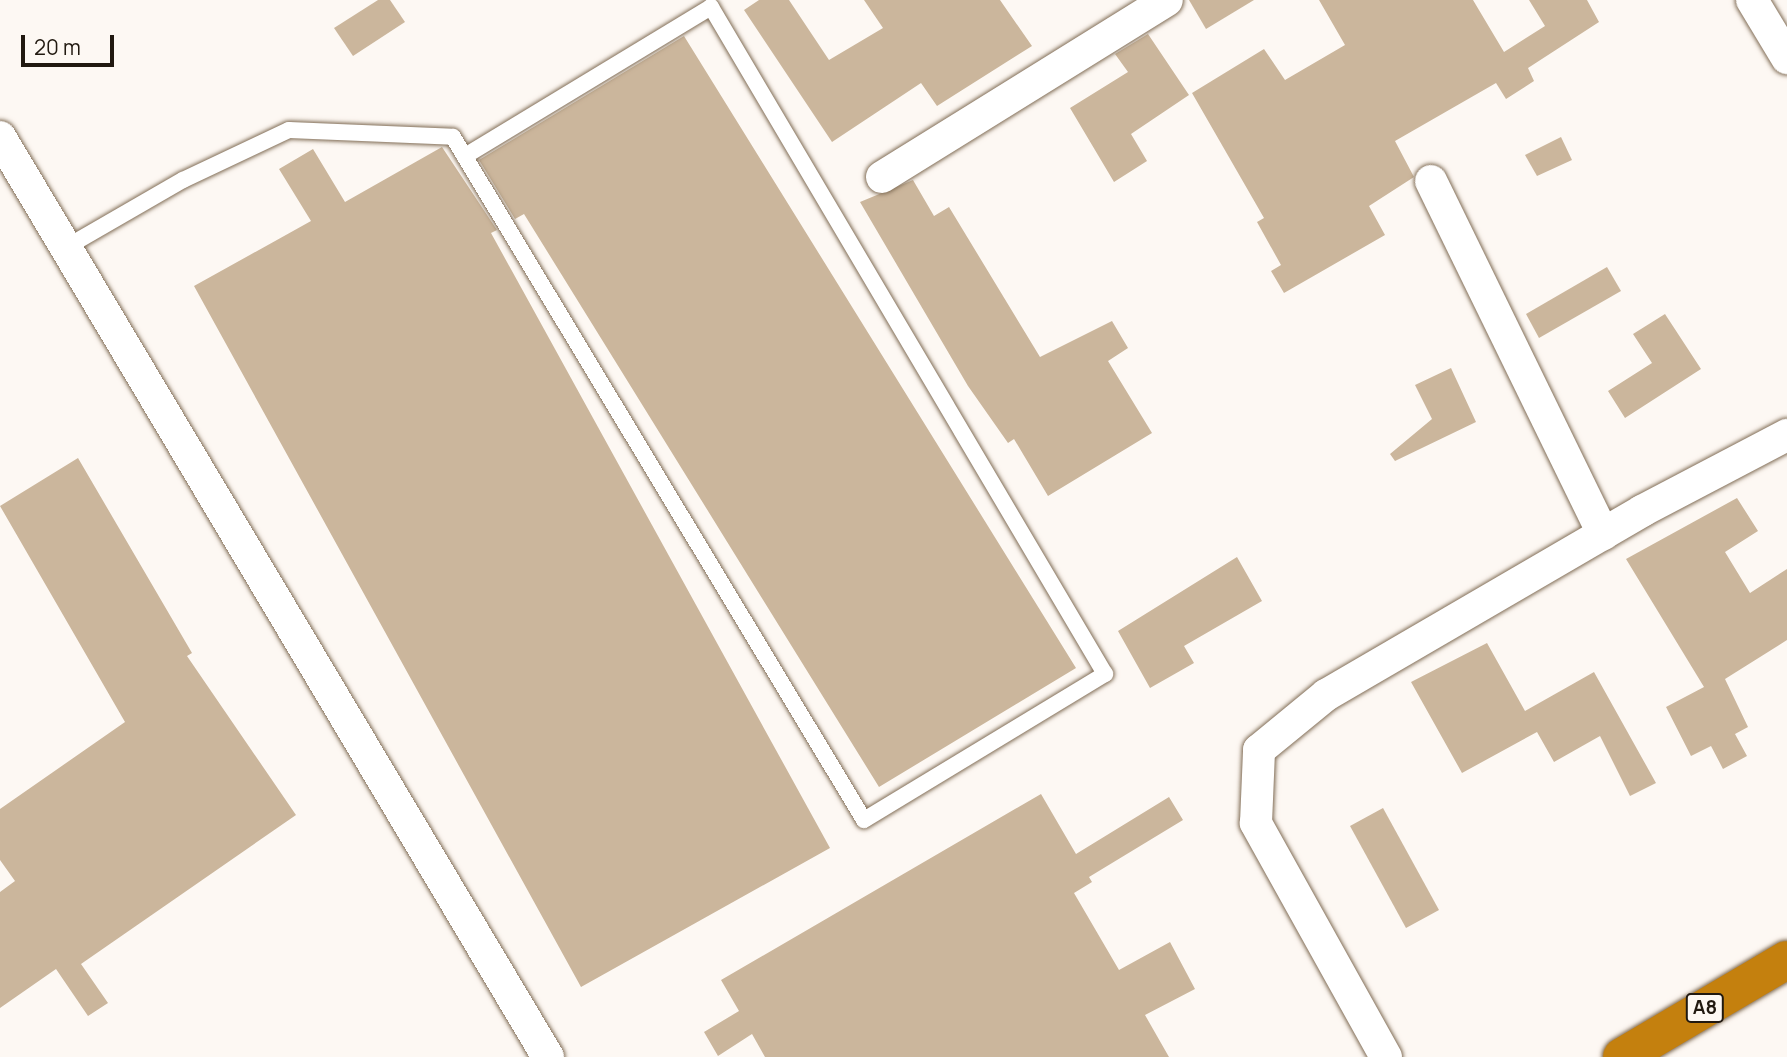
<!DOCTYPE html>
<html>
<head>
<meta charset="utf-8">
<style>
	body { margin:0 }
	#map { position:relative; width:1787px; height:1057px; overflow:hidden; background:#fdf8f3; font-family:Manrope,sans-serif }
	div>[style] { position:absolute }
	.building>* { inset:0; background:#cbb69c }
	.roads { filter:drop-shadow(0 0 2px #826e57) drop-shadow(0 0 2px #826e57) }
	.lane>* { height:16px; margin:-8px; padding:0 8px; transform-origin:8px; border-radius:8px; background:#fff }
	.street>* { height:32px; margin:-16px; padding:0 16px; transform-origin:16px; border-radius:16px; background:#fff }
	.highway>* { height:38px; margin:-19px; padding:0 19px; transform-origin:19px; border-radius:19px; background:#c4800e }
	span { translate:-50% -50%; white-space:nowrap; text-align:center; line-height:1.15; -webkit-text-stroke:6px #fdf8f3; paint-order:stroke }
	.shield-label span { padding:2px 5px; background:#fdf8f3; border:2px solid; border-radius:5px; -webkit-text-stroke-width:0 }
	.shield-label { font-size:19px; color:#211910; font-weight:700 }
	.scale { position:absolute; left:21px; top:35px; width:93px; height:32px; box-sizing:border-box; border:4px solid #211910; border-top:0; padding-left:9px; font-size:21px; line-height:24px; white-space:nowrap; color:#211910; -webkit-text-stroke:5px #fdf8f3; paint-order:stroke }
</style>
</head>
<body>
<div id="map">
	<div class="building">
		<i style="clip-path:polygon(378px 0,390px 0,405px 22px,353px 56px,334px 28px)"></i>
		<i style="clip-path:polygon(759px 0,789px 0,829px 60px,883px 28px,864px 0,1000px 0,1032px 46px,937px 106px,921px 83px,832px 142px,744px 10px)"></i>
		<i style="clip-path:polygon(1189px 0,1254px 0,1206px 29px)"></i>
		<i style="clip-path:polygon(1319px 0,1473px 0,1504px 52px,1545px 26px,1529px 0,1587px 0,1599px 22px,1528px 68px,1534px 81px,1506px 99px,1496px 83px,1395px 141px,1414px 177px,1369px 206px,1385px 235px,1284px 293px,1271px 271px,1281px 265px,1257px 222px,1264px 218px,1192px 93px,1264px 49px,1285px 80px,1345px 45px)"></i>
		<i style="clip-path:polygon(1148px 34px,1189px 95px,1131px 134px,1147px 161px,1114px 182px,1070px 108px,1128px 72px,1115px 54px)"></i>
		<i style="clip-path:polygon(684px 36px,1076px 668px,879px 787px,524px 214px,515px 219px,479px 160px)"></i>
		<i style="clip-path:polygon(1561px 137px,1572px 160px,1537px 176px,1525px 155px)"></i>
		<i style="clip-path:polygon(442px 147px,497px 230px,491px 233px,830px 848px,581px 987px,194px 286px,311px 221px,279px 169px,313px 149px,345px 202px)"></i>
		<i style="clip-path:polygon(913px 180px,934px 216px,949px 207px,1040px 357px,1112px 321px,1128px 348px,1108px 361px,1152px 433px,1048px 496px,1014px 439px,1008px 443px,968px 386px,860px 202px)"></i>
		<i style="clip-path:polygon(1607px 267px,1621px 291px,1539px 338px,1526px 314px)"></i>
		<i style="clip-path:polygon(1665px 314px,1701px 369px,1625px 418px,1608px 391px,1652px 363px,1633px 334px)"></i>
		<i style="clip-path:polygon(1451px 368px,1476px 422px,1395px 461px,1390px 454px,1432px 419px,1415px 385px)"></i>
		<i style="clip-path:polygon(78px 458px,192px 653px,187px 656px,296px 815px,81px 964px,108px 1003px,88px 1016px,56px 969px,0 1008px,0 892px,15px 881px,0 860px,0 809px,125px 722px,0 506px)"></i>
		<i style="clip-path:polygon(1737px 498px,1758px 531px,1725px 552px,1750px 593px,1787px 569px,1787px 640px,1725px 679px,1748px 727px,1735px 734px,1747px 756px,1723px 769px,1711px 746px,1691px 756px,1666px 707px,1704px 687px,1626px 559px)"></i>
		<i style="clip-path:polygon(1237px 557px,1262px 601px,1184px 646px,1194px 663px,1150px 688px,1118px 631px)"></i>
		<i style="clip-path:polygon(1487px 643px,1525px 711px,1594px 672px,1656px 783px,1630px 796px,1600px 736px,1554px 762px,1537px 732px,1462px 773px,1411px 682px)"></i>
		<i style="clip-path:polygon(1041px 794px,1076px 854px,1169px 797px,1183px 820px,1089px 877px,1092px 882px,1074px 893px,1119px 970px,1170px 942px,1195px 989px,1145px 1015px,1169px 1057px,765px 1057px,752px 1034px,718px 1056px,704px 1032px,739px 1011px,721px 980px)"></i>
		<i style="clip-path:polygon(1383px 808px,1439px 910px,1406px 928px,1350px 826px)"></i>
	</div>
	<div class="roads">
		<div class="lane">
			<i style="left:65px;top:248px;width:136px;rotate:-30deg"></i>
			<i style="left:183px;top:180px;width:117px;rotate:-25.3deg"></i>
			<i style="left:289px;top:130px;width:164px;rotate:2.4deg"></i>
			<i style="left:453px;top:137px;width:797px;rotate:58.96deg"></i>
			<i style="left:864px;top:820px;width:282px;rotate:-31.2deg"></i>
			<i style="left:1105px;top:674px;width:775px;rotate:-120.57deg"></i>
			<i style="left:711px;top:7px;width:288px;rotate:148.8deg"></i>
		</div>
		<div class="street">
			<i style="left:1752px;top:0;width:68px;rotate:58.9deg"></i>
			<i style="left:0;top:137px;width:1071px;rotate:59.22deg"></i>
			<i style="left:882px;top:177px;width:335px;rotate:-31.8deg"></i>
			<i style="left:1431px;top:181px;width:393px;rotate:64deg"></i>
			<i style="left:1386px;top:1057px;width:268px;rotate:-119.1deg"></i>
			<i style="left:1256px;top:823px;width:73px;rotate:-87.6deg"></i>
			<i style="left:1259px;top:750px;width:87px;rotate:-39.4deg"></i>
			<i style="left:1326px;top:695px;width:366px;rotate:-30.2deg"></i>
			<i style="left:1642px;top:511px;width:164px;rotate:-27.7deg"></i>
		</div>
		<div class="highway">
			<i style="left:1622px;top:1057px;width:191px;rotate:-30.5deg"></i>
		</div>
	</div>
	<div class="shield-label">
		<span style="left:1705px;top:1008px">A8</span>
	</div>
	<div class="scale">20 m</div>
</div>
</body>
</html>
